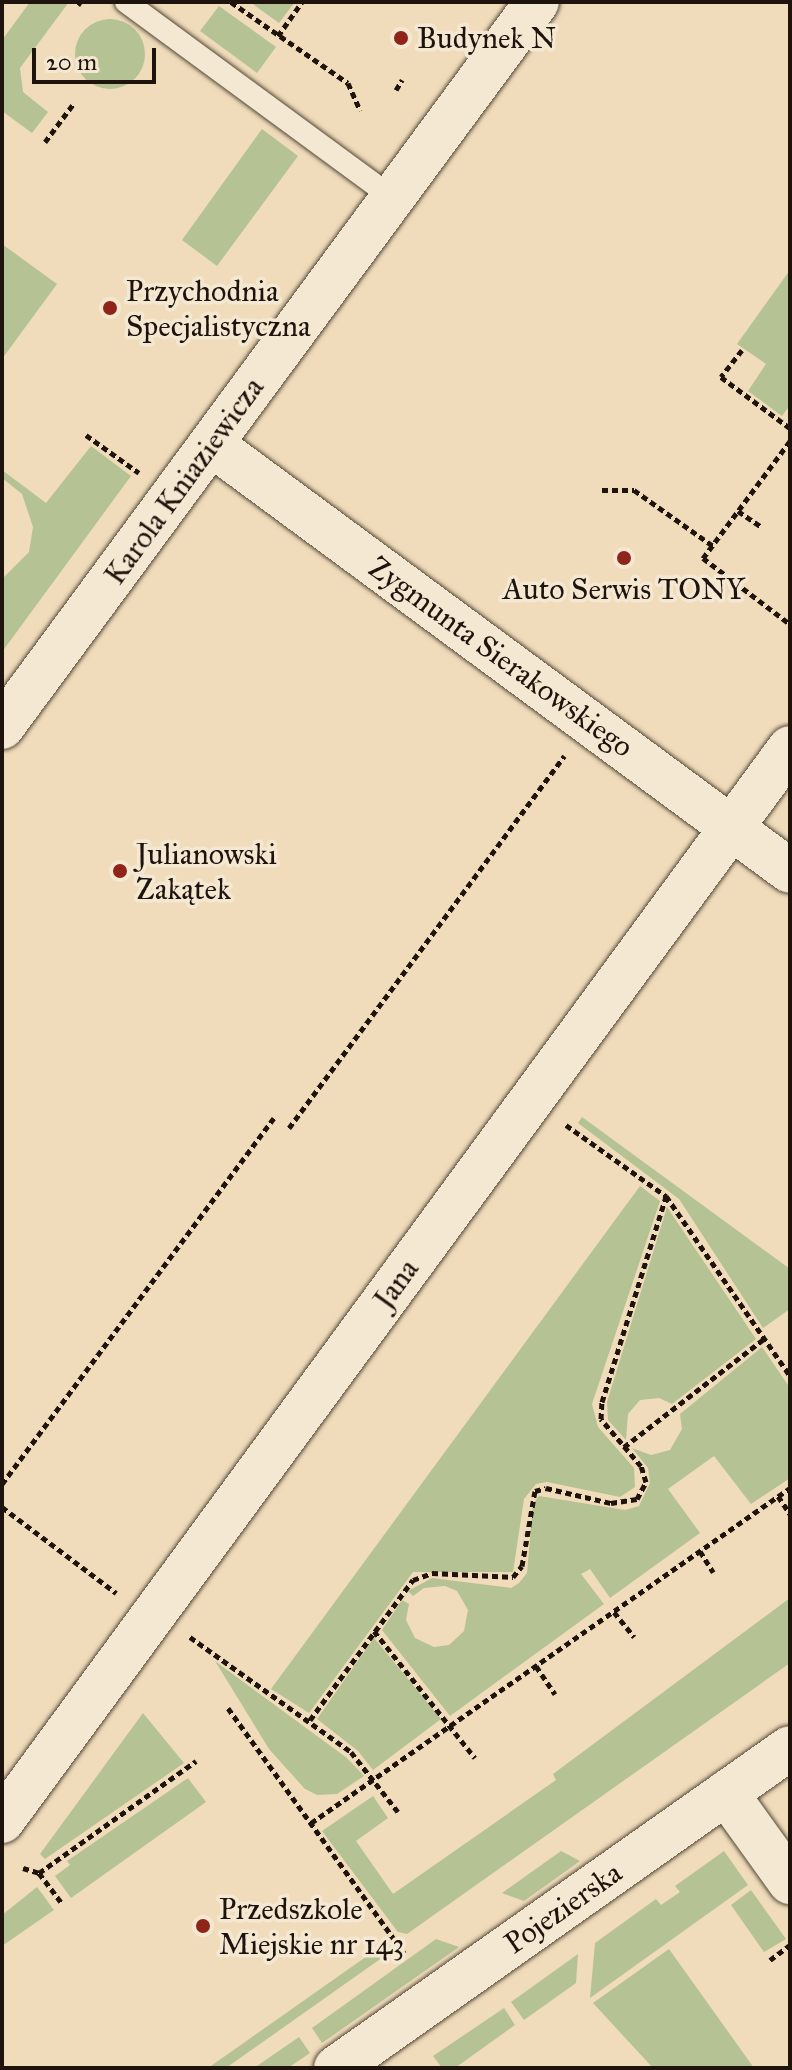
<!DOCTYPE html>
<html>
<head>
<meta charset="utf-8">
<style>
	body { margin:0 }
	#map { position:relative; width:792px; height:2070px; overflow:hidden; background:#f0dcba; font-family:"IM FELL Great Primer",serif }
	div>[style] { position:absolute }
	.green>* { inset:0; background:#b5c294 }
	.round { border-radius:50% }
	.path>* { height:5px; margin-top:-2.5px; transform-origin:0; background:repeating-linear-gradient(90deg,#1e140d 0 6px,transparent 0 10px) }
	.roads { filter:drop-shadow(0 0 2px #524638) drop-shadow(0 0 2px #524638) }
	.service>* { height:22px; margin:-11px; padding:0 11px; transform-origin:11px; border-radius:11px; background:#f5e8d2 }
	.minor>* { height:44px; margin:-22px; padding:0 22px; transform-origin:22px; border-radius:22px; background:#f5e8d2 }
	.tertiary>* { height:44px; margin:-22px; padding:0 22px; transform-origin:22px; border-radius:22px; background:#f5e8d2 }
	.dots>* { width:22px; height:22px; translate:-50% -50%; box-sizing:border-box; border:4px solid #f5e8d2; border-radius:50% }
	span { translate:-50% -50%; white-space:nowrap; text-align:center; line-height:1.15; -webkit-text-stroke:7px #f5e8d2; paint-order:stroke }
	.poi-label { font-size:30px; color:#1e140d }
	.left { translate:0 -50%; text-align:left }
	.street-label { font-size:30px; color:#1e140d }
	.frame { position:absolute; inset:0; border:4px solid #1e140d; pointer-events:none }
	.scale { position:absolute; left:32px; top:48px; width:124px; height:36px; box-sizing:border-box; border:4px solid #1e140d; border-top:0; padding-left:10px; font-size:24px; line-height:28px; white-space:nowrap; color:#1e140d; -webkit-text-stroke:6px #f5e8d2; paint-order:stroke }
</style>
</head>
<body>
<div id="map">
	<div class="green">
		<i style="clip-path:polygon(30px 2px,69px 2px,20px 68px,23px 92px,48px 112px,32px 133px,2px 111px,2px 40px)"></i>
		<i style="clip-path:polygon(250px 2px,295px 2px,279px 23px)"></i>
		<i style="clip-path:polygon(219px 6px,276px 47px,257px 73px,200px 31px)"></i>
		<i class="round" style="left:75px;top:19px;width:70px;height:70px"></i>
		<i style="clip-path:polygon(262px 129px,298px 156px,217px 266px,182px 240px)"></i>
		<i style="clip-path:polygon(2px 244px,57px 284px,2px 359px)"></i>
		<i style="clip-path:polygon(790px 270px,790px 405px,782px 416px,748px 391px,766px 364px,737px 344px)"></i>
		<i style="clip-path:polygon(91px 446px,131px 476px,2px 652px,2px 579px,29px 552px,33px 527px,22px 494px,2px 478px,2px 470px,46px 503px)"></i>
		<i style="clip-path:polygon(582px 1117px,790px 1269px,790px 1309px,763px 1328px,679px 1199px,578px 1123px)"></i>
		<i style="clip-path:polygon(640px 1186px,660px 1201px,592px 1404px,598px 1427px,634px 1468px,635px 1487px,620px 1497px,547px 1482px,536px 1484px,524px 1499px,513px 1572px,413px 1572px,309px 1713px,271px 1689px)"></i>
		<i style="clip-path:polygon(667px 1207px,756px 1339px,672px 1404px,659px 1398px,640px 1400px,628px 1414px,626px 1440px,608px 1420px,607px 1402px)"></i>
		<i style="clip-path:polygon(762px 1347px,790px 1388px,790px 1478px,751px 1504px,714px 1456px,668px 1489px,700px 1533px,610px 1598px,590px 1569px,581px 1574px,604px 1604px,450px 1716px,382px 1630px,402px 1600px,409px 1604px,406px 1620px,415px 1638px,434px 1647px,449px 1645px,464px 1631px,468px 1610px,457px 1591px,445px 1586px,424px 1588px,413px 1596px,408px 1591px,432px 1578px,511px 1588px,519px 1583px,527px 1573px,533px 1504px,539px 1496px,625px 1510px,639px 1506px,650px 1483px,648px 1468px,632px 1448px,651px 1455px,670px 1450px,682px 1429px,680px 1414px)"></i>
		<i style="clip-path:polygon(790px 1598px,790px 1663px,407px 1934px,398px 1932px,322px 1831px,373px 1796px,388px 1818px,356px 1841px,393px 1894px,556px 1780px,553px 1774px)"></i>
		<i style="clip-path:polygon(374px 1638px,441px 1719px,373px 1770px,358px 1751px,317px 1719px)"></i>
		<i style="clip-path:polygon(215px 1661px,347px 1758px,364px 1776px,337px 1794px,317px 1795px,305px 1789px,269px 1749px)"></i>
		<i style="clip-path:polygon(143px 1713px,184px 1763px,45px 1859px,40px 1854px)"></i>
		<i style="clip-path:polygon(188px 1778px,206px 1802px,71px 1898px,55px 1876px,70px 1865px,67px 1861px)"></i>
		<i style="clip-path:polygon(561px 1851px,580px 1861px,524px 1901px,502px 1893px)"></i>
		<i style="clip-path:polygon(724px 1851px,748px 1885px,590px 1998px,595px 1943px,656px 1899px,661px 1905px,680px 1892px,675px 1886px)"></i>
		<i style="clip-path:polygon(37px 1887px,54px 1910px,2px 1946px,2px 1915px)"></i>
		<i style="clip-path:polygon(751px 1890px,786px 1939px,764px 1952px,731px 1905px)"></i>
		<i style="clip-path:polygon(436px 1939px,459px 1947px,322px 2043px,312px 2028px)"></i>
		<i style="clip-path:polygon(387px 1942px,393px 1950px,226px 2068px,208px 2068px)"></i>
		<i style="clip-path:polygon(669px 1949px,754px 2068px,653px 2068px,593px 2003px)"></i>
		<i style="clip-path:polygon(578px 1954px,576px 1983px,524px 2020px,511px 2002px)"></i>
		<i style="clip-path:polygon(504px 2008px,515px 2025px,455px 2068px,442px 2068px,433px 2056px)"></i>
		<i style="clip-path:polygon(299px 2037px,310px 2053px,288px 2068px,254px 2068px)"></i>
	</div>
	<div class="path">
		<i style="left:231px;top:2px;width:142px;rotate:34.7deg"></i>
		<i style="left:348px;top:83px;width:30px;rotate:66deg"></i>
		<i style="left:78px;top:5px;width:4px;rotate:-56deg"></i>
		<i style="left:278px;top:36px;width:42px;rotate:-54.8deg"></i>
		<i style="left:396px;top:90px;width:12px;rotate:-59deg"></i>
		<i style="left:45px;top:142px;width:49px;rotate:-53.4deg"></i>
		<i style="left:742px;top:350px;width:34px;rotate:128deg"></i>
		<i style="left:721px;top:377px;width:86px;rotate:36.5deg"></i>
		<i style="left:86px;top:435px;width:65px;rotate:35.6deg"></i>
		<i style="left:790px;top:441px;width:146px;rotate:126.6deg"></i>
		<i style="left:703px;top:558px;width:109px;rotate:37.2deg"></i>
		<i style="left:602px;top:490px;width:32px"></i>
		<i style="left:634px;top:490px;width:97px;rotate:35.3deg"></i>
		<i style="left:738px;top:511px;width:27px;rotate:34deg"></i>
		<i style="left:566px;top:1125px;width:123px;rotate:35.4deg"></i>
		<i style="left:666px;top:1196px;width:219px;rotate:55.4deg"></i>
		<i style="left:289px;top:1128px;width:463px;rotate:-53.5deg"></i>
		<i style="left:624px;top:1447px;width:178px;rotate:-37.7deg"></i>
		<i style="left:2px;top:1484px;width:456px;rotate:-53.4deg"></i>
		<i style="left:778px;top:1496px;width:22px;rotate:56deg"></i>
		<i style="left:2px;top:1507px;width:143px;rotate:37deg"></i>
		<i style="left:700px;top:1551px;width:25px;rotate:58deg"></i>
		<i style="left:614px;top:1612px;width:32px;rotate:51deg"></i>
		<i style="left:374px;top:1631px;width:162px;rotate:51.5deg"></i>
		<i style="left:190px;top:1637px;width:198px;rotate:35.5deg"></i>
		<i style="left:351px;top:1752px;width:76px;rotate:51.9deg"></i>
		<i style="left:536px;top:1666px;width:34px;rotate:56deg"></i>
		<i style="left:228px;top:1708px;width:302px;rotate:54.3deg"></i>
		<i style="left:310px;top:1720px;width:174px;rotate:-53.7deg"></i>
		<i style="left:413px;top:1580px;width:20px;rotate:-20deg"></i>
		<i style="left:432px;top:1573px;width:81px;rotate:2.8deg"></i>
		<i style="left:513px;top:1577px;width:14px;rotate:-51deg"></i>
		<i style="left:522px;top:1566px;width:76px;rotate:-80.2deg"></i>
		<i style="left:535px;top:1491px;width:11px;rotate:-15deg"></i>
		<i style="left:546px;top:1488px;width:67px;rotate:13deg"></i>
		<i style="left:611px;top:1503px;width:26px;rotate:-9deg"></i>
		<i style="left:637px;top:1499px;width:19px;rotate:-62deg"></i>
		<i style="left:646px;top:1482px;width:17px;rotate:-107deg"></i>
		<i style="left:641px;top:1466px;width:62px;rotate:-130.4deg"></i>
		<i style="left:601px;top:1419px;width:17px;rotate:-87deg"></i>
		<i style="left:602px;top:1402px;width:216px;rotate:-72.7deg"></i>
		<i style="left:311px;top:1823px;width:585px;rotate:-34.97deg"></i>
		<i style="left:23px;top:1868px;width:17px;rotate:17deg"></i>
		<i style="left:39px;top:1873px;width:193px;rotate:-35.5deg"></i>
		<i style="left:39px;top:1873px;width:38px;rotate:53deg"></i>
		<i style="left:770px;top:1960px;width:25px;rotate:-37deg"></i>
	</div>
	<div class="roads">
		<div class="service">
			<i style="left:126px;top:2px;width:331px;rotate:36.3deg"></i>
		</div>
		<div class="minor">
			<i style="left:211px;top:444px;width:719px;rotate:36.41deg"></i>
			<i style="left:726px;top:1793px;width:110px;rotate:54.3deg"></i>
			<i style="left:2px;top:1821px;width:1331px;rotate:-53.71deg"></i>
		</div>
		<div class="tertiary">
			<i style="left:2px;top:727px;width:901px;rotate:-53.58deg"></i>
			<i style="left:336px;top:2068px;width:555px;rotate:-35.18deg"></i>
		</div>
	</div>
	<div class="dots">
		<i style="left:401px;top:38px;background:#8f2418"></i>
		<i style="left:110px;top:308px;background:#8f2418"></i>
		<i style="left:624px;top:558px;background:#8f2418"></i>
		<i style="left:120px;top:871px;background:#8f2418"></i>
		<i style="left:203px;top:1926px;background:#8f2418"></i>
	</div>
	<div class="poi-label">
		<span class="left" style="left:417px;top:38px">Budynek N</span>
		<span class="left" style="left:126px;top:308px">Przychodnia<br>Specjalistyczna</span>
		<span style="left:624px;top:589px">Auto Serwis TONY</span>
		<span class="left" style="left:136px;top:871px">Julianowski<br>Zakątek</span>
		<span class="left" style="left:219px;top:1926px">Przedszkole<br>Miejskie nr 143</span>
	</div>
	<div class="street-label">
		<span style="left:184px;top:481px;rotate:-54deg">Karola Kniaziewicza</span>
		<span style="left:501px;top:657px;rotate:36deg">Zygmunta Sierakowskiego</span>
		<span style="left:396px;top:1284px;rotate:-54deg">Jana</span>
		<span style="left:563px;top:1908px;rotate:-35deg">Pojezierska</span>
	</div>
	<div class="frame"></div>
	<div class="scale">20 m</div>
</div>
</body>
</html>
